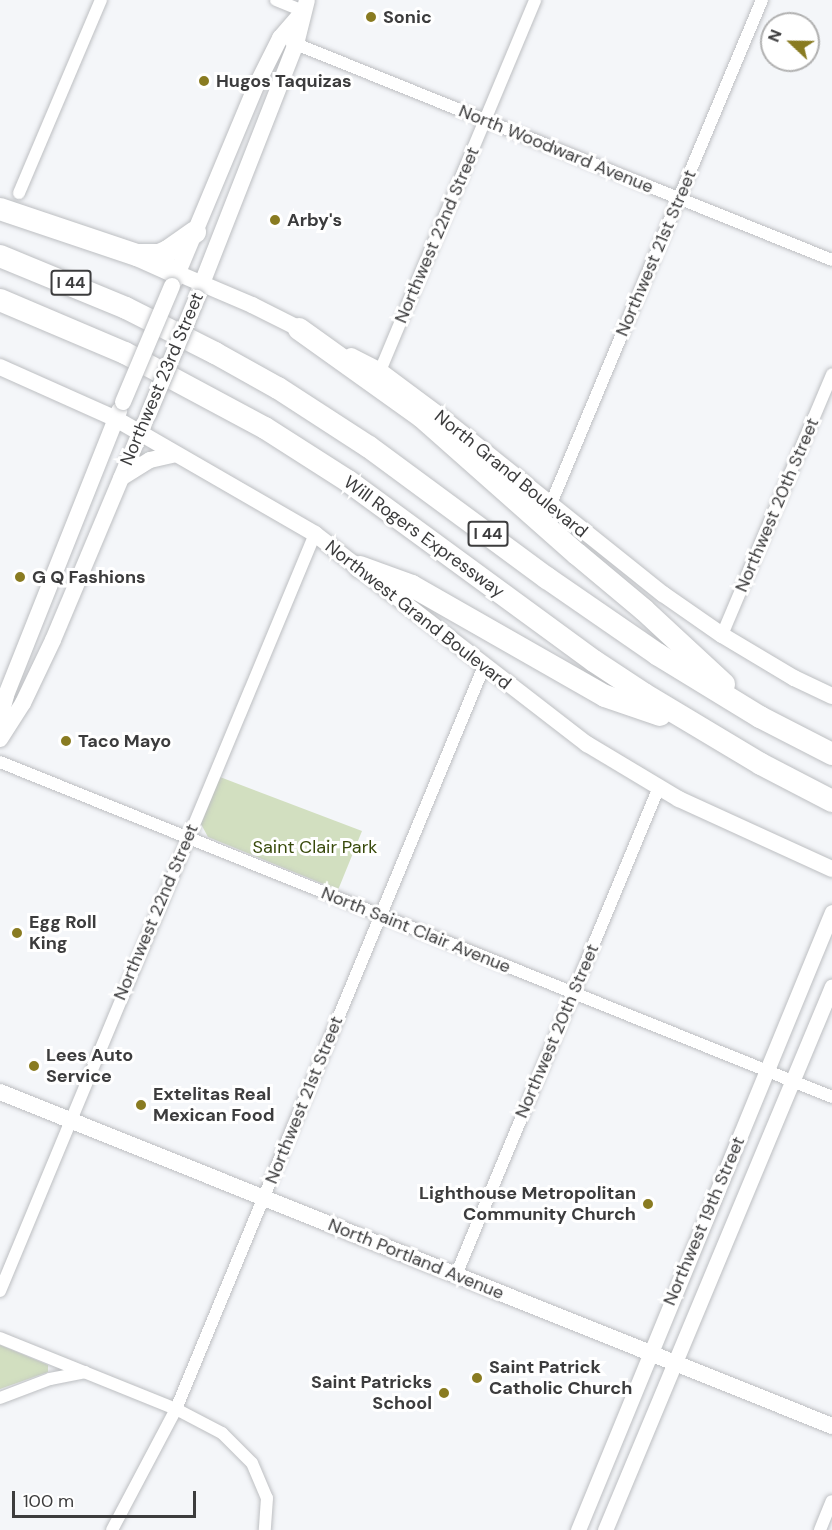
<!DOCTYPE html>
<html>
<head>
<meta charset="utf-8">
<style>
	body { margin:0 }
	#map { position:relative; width:832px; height:1530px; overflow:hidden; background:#f4f6f9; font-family:"DM Sans",sans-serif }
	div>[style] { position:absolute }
	.green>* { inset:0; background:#d2dfc0 }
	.roads { filter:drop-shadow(0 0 2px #bdbfc2) drop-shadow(0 0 2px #bdbfc2) }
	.minor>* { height:12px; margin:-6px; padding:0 6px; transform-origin:6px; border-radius:6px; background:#fff }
	.tertiary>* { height:15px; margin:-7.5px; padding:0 7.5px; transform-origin:7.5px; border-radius:7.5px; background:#fff }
	.secondary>* { height:16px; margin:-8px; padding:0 8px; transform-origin:8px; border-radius:8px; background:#fff }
	.motorway>* { height:22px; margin:-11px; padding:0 11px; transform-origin:11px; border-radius:11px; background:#fff }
	.bridges { filter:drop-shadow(0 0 2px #bdbfc2) drop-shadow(0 0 2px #bdbfc2) }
	.secondary-bridge>* { height:16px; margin:-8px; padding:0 8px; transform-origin:8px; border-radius:8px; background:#fff }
	.dots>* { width:16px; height:16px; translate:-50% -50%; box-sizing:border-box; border:3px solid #fff; border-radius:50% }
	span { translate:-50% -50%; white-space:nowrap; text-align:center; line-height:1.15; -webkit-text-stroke:6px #fff; paint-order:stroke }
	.shield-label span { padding:2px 4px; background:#fff; border:2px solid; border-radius:4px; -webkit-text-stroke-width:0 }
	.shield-label { font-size:16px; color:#3c3c3d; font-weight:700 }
	.poi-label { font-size:18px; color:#3c3c3d; font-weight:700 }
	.left { translate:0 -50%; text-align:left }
	.right { translate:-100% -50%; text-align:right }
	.street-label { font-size:18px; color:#3c3c3d }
	.park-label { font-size:18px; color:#37490a }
	.north { position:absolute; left:760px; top:12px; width:60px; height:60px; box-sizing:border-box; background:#fff; border:2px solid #b1b1b1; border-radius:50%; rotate:292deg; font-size:16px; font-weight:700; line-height:24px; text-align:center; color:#3c3c3d }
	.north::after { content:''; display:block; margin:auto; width:21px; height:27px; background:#897b21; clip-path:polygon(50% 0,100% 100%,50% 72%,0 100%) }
	.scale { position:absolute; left:12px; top:1491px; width:184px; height:27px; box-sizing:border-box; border:3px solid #3c3c3d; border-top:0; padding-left:8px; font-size:18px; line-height:21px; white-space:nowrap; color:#3c3c3d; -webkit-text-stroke:4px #fff; paint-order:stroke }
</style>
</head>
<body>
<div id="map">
	<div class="green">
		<i style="clip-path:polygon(220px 777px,362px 831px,338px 890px,208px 837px,201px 824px)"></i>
		<i style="clip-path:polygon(0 1345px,48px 1365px,48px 1372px,0 1389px)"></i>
	</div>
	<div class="roads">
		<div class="minor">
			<i style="left:276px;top:0;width:29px;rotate:22deg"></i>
			<i style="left:291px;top:42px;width:583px;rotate:21.95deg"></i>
			<i style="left:19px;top:193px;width:210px;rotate:-67deg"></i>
			<i style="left:380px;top:371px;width:402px;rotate:-67.3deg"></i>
			<i style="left:550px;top:506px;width:549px;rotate:-67.27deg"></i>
			<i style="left:722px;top:635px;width:283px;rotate:-67.1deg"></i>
			<i style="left:0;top:762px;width:897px;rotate:21.93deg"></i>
			<i style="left:456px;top:1275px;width:529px;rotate:-67.41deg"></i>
			<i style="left:0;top:1291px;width:820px;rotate:-67.41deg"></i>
			<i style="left:0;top:1338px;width:190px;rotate:22deg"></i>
			<i style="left:176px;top:1409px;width:52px;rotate:27.6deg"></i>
			<i style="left:222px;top:1433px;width:42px;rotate:45deg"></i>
			<i style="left:252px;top:1463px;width:38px;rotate:67deg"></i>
			<i style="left:267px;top:1498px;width:32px;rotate:94deg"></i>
			<i style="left:0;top:1398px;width:53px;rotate:-20.8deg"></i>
			<i style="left:50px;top:1379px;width:36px;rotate:-11deg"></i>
			<i style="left:112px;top:1530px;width:137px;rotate:-62.1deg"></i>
			<i style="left:176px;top:1409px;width:804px;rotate:-67.48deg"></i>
			<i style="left:820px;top:1530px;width:31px;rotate:-68deg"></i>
		</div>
		<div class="tertiary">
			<i style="left:578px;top:1530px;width:668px;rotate:-67.66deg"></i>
			<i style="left:605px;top:1530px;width:589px;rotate:-67.35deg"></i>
		</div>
		<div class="secondary">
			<i style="left:177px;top:273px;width:82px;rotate:23.1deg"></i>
			<i style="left:252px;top:305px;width:65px;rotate:26.6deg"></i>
			<i style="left:174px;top:282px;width:212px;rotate:-67.3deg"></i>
			<i style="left:256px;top:86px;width:54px;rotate:-63.4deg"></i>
			<i style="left:280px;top:38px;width:32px;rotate:-49deg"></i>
			<i style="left:199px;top:291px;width:265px;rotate:-68.6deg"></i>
			<i style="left:296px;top:44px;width:45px;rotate:-76deg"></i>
			<i style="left:351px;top:356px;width:33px;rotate:27deg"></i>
			<i style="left:380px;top:371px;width:72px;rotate:36.6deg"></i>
			<i style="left:438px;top:414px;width:288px;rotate:38.7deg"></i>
			<i style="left:663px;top:594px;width:72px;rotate:34.8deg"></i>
			<i style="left:722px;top:635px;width:84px;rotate:30.8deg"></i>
			<i style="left:794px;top:678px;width:42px;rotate:25.3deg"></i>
			<i style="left:0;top:367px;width:127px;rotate:24.1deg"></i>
			<i style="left:116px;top:419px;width:230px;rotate:30deg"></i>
			<i style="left:315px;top:534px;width:344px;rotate:37.7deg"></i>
			<i style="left:587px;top:744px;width:107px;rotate:30.9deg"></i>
			<i style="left:679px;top:799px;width:168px;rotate:24.6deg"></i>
			<i style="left:121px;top:478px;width:34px;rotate:-32deg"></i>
			<i style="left:150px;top:460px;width:26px;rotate:-13deg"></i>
			<i style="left:0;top:718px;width:24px;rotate:-75deg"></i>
			<i style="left:6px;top:695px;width:306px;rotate:-68.3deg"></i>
			<i style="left:0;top:739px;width:43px;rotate:-57.4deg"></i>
			<i style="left:23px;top:703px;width:70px;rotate:-64.5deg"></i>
			<i style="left:53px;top:640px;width:234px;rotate:-67.2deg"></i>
			<i style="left:0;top:1092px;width:897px;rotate:21.87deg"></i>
		</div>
		<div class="motorway">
			<i style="left:0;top:209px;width:145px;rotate:18.6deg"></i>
			<i style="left:137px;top:255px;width:44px;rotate:24.2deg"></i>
			<i style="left:139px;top:255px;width:20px"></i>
			<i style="left:159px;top:255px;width:10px;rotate:-24deg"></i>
			<i style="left:168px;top:251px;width:33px;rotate:-35deg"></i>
			<i style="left:0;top:256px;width:136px;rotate:22.4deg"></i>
			<i style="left:126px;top:308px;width:100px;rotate:26.8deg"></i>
			<i style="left:215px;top:353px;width:72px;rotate:29.1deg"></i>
			<i style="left:278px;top:388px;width:108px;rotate:33deg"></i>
			<i style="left:369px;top:447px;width:221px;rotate:36.4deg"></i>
			<i style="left:547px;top:578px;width:134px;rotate:34.6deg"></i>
			<i style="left:657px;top:654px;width:121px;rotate:31.5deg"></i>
			<i style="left:760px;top:717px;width:81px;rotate:27.2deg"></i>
			<i style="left:0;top:300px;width:136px;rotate:23deg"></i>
			<i style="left:125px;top:353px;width:159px;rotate:28.2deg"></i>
			<i style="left:265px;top:428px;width:98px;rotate:32.6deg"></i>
			<i style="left:348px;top:481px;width:305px;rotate:36.2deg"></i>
			<i style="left:594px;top:661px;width:60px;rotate:33.4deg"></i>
			<i style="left:644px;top:694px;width:136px;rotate:30.9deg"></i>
			<i style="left:761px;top:764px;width:80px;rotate:27.5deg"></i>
			<i style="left:299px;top:329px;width:151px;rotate:35.6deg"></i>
			<i style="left:422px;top:417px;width:207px;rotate:41.5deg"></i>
			<i style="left:577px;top:554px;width:87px;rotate:39.9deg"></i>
			<i style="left:644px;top:610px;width:109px;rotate:42.8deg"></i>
			<i style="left:360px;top:567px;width:55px;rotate:20.1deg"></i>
			<i style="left:412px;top:586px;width:222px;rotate:29.7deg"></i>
			<i style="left:605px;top:696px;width:58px;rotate:19.1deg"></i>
		</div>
	</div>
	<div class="bridges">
		<div class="secondary-bridge">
			<i style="left:123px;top:402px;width:126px;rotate:-67.1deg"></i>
			<i style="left:148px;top:415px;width:127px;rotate:-67.3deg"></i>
		</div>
	</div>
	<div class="dots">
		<i style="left:371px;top:17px;background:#897b21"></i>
		<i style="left:204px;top:81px;background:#897b21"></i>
		<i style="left:275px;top:220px;background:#897b21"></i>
		<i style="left:20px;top:577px;background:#897b21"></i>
		<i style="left:66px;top:741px;background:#897b21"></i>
		<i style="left:17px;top:933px;background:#897b21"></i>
		<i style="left:34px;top:1066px;background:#897b21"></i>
		<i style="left:141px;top:1105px;background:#897b21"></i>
		<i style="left:648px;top:1204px;background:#897b21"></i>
		<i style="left:477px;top:1378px;background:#897b21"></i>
		<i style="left:444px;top:1393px;background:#897b21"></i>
	</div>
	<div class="shield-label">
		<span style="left:71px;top:283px">I 44</span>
		<span style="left:488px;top:534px">I 44</span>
	</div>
	<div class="poi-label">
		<span class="left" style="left:383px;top:17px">Sonic</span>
		<span class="left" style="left:216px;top:81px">Hugos Taquizas</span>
		<span class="left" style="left:287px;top:220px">Arby's</span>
		<span class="left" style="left:32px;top:577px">G Q Fashions</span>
		<span class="left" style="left:78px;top:741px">Taco Mayo</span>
		<span class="left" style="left:29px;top:933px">Egg Roll<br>King</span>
		<span class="left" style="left:46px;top:1066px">Lees Auto<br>Service</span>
		<span class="left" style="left:153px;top:1105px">Extelitas Real<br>Mexican Food</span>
		<span class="right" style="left:636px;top:1204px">Lighthouse Metropolitan<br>Community Church</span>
		<span class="left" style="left:489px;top:1378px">Saint Patrick<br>Catholic Church</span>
		<span class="right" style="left:432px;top:1393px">Saint Patricks<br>School</span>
	</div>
	<div class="street-label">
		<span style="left:556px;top:149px;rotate:22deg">North Woodward Avenue</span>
		<span style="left:437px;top:235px;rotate:-67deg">Northwest 22nd Street</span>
		<span style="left:656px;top:253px;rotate:-67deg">Northwest 21st Street</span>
		<span style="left:162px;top:379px;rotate:-67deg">Northwest 23rd Street</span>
		<span style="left:511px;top:474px;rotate:39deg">North Grand Boulevard</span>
		<span style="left:777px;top:505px;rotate:-67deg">Northwest 20th Street</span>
		<span style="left:424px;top:537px;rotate:36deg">Will Rogers Expressway</span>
		<span style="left:418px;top:615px;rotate:38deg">Northwest Grand Boulevard</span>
		<span style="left:156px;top:912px;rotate:-67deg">Northwest 22nd Street</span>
		<span style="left:416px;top:930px;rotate:22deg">North Saint Clair Avenue</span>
		<span style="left:557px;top:1031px;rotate:-67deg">Northwest 20th Street</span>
		<span style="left:304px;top:1100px;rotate:-68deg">Northwest 21st Street</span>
		<span style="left:704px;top:1221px;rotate:-67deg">Northwest 19th Street</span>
		<span style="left:416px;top:1259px;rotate:22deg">North Portland Avenue</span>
	</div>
	<div class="park-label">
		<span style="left:315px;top:847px">Saint Clair Park</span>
	</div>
	<div class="north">N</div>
	<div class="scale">100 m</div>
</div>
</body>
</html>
